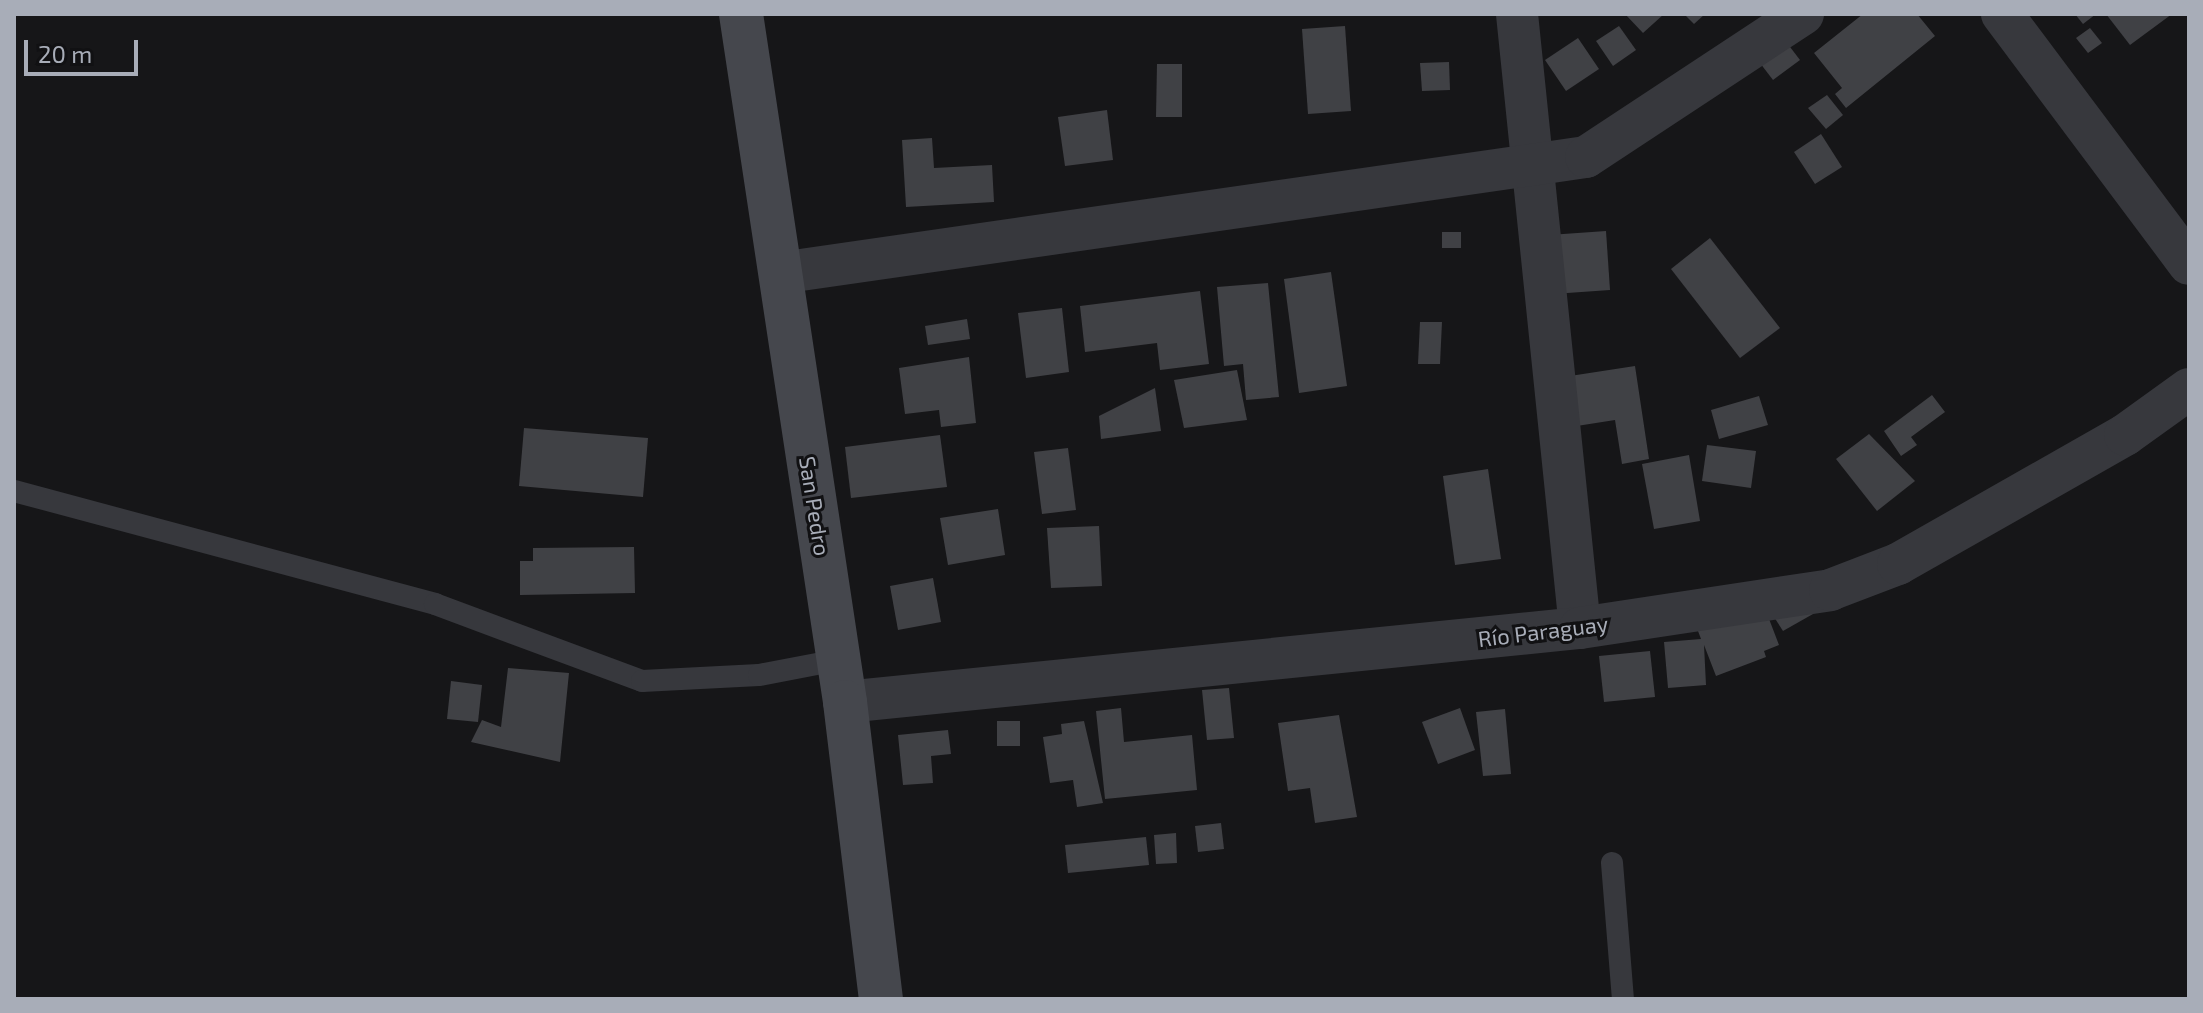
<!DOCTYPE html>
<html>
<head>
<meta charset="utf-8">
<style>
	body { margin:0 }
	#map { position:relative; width:2203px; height:1013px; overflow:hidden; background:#161618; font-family:"Exo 2",sans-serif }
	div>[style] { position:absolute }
	.building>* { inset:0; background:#404145 }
	.lane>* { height:22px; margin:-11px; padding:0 11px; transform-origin:11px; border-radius:11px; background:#37383d }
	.street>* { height:42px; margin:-21px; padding:0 21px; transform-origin:21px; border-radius:21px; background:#37383d }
	.secondary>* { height:44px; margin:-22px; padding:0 22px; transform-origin:22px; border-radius:22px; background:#45474d }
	span { translate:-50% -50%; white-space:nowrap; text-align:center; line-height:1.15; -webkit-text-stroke:6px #111113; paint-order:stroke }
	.street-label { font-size:22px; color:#a8adb8 }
	.frame { position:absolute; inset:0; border:16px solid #a8adb8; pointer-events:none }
	.scale { position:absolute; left:24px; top:40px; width:114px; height:36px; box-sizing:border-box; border:4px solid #a8adb8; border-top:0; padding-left:10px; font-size:24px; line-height:28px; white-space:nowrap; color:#a8adb8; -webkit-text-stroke:6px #111113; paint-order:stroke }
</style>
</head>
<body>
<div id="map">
	<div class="building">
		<i style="clip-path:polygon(1625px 14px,1664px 14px,1643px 33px)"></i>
		<i style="clip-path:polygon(1684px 14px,1705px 14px,1694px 24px)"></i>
		<i style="clip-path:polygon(1863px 14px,1917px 14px,1935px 36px,1846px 108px,1835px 94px,1842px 88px,1814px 53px)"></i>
		<i style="clip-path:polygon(2075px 14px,2096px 14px,2083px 24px)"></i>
		<i style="clip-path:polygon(2106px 14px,2172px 14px,2130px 45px)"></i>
		<i style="clip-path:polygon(1345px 26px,1351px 111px,1308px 114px,1302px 29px)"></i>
		<i style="clip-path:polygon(1619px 26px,1636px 50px,1613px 66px,1596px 41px)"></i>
		<i style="clip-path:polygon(2090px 28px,2102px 43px,2088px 53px,2076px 38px)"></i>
		<i style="clip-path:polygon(1578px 38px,1599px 69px,1566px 91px,1545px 60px)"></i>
		<i style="clip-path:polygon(1787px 43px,1800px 60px,1773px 80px,1760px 63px)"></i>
		<i style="clip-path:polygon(1449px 62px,1450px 90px,1422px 91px,1420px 63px)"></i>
		<i style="clip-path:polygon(1157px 64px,1182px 64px,1182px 117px,1156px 117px)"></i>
		<i style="clip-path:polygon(1827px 95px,1843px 115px,1826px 129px,1808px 108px)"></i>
		<i style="clip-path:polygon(1107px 110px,1113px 160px,1065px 166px,1058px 117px)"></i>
		<i style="clip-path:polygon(1821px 134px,1842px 167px,1815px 184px,1794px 152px)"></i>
		<i style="clip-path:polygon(932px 138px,934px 168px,992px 165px,994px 202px,906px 207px,902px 140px)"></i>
		<i style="clip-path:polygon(1606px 231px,1610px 290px,1553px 294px,1549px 235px)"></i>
		<i style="clip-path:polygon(1442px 232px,1461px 232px,1461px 248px,1442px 248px)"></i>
		<i style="clip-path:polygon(1710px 238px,1780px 328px,1740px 358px,1671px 269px)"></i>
		<i style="clip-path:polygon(1331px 272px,1347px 386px,1299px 393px,1284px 279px)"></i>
		<i style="clip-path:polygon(1268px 283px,1279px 397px,1246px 400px,1243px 364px,1224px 366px,1217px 287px)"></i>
		<i style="clip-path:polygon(1200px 291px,1209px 364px,1160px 370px,1157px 343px,1085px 352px,1080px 306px)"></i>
		<i style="clip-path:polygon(1062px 308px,1069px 372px,1026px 378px,1018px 313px)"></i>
		<i style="clip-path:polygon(967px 319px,970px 339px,928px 345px,925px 326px)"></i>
		<i style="clip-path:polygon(1420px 322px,1442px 322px,1440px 364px,1418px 364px)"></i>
		<i style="clip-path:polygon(969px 357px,976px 423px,941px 427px,939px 410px,905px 414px,899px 368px)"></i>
		<i style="clip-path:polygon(1635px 366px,1649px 459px,1622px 464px,1615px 420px,1564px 428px,1557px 378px)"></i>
		<i style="clip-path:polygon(1237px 370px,1247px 420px,1184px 428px,1174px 380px)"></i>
		<i style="clip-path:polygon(1155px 388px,1161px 431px,1101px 439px,1099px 416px)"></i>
		<i style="clip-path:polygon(1932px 395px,1945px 412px,1911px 437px,1917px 445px,1901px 456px,1884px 431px)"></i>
		<i style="clip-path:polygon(1759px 396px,1768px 425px,1719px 439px,1711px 410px)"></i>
		<i style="clip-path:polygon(524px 428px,648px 438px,643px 497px,519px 486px)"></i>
		<i style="clip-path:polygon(1869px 434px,1915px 481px,1877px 511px,1836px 459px)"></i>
		<i style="clip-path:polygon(940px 435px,947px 487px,851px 498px,845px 447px)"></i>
		<i style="clip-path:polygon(1707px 445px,1756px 451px,1751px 488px,1702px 481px)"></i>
		<i style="clip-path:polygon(1068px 448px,1076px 510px,1042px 514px,1034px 452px)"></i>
		<i style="clip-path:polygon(1689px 455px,1700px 521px,1654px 529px,1642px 464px)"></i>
		<i style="clip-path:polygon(1488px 469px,1501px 559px,1455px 565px,1443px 476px)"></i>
		<i style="clip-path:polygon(998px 509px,1005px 555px,948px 565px,940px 518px)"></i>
		<i style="clip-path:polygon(1099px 526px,1102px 586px,1051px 588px,1047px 528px)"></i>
		<i style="clip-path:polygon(634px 547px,635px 593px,520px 595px,520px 561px,533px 561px,533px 548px)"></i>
		<i style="clip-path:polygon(933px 578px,941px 622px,898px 630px,890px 586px)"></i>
		<i style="clip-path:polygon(1804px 599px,1813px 614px,1783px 631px,1774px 617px)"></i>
		<i style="clip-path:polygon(1766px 611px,1779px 645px,1764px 651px,1766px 657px,1716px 676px,1704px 645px,1706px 685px,1668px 688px,1664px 642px,1701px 639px,1698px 631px)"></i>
		<i style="clip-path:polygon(1650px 651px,1655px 697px,1604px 702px,1599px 656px)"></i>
		<i style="clip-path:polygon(508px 668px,569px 673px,560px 762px,471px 742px,482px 720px,501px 727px)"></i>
		<i style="clip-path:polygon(451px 681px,482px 685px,478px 722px,447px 719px)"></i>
		<i style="clip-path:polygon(1229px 688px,1234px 738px,1207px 740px,1202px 690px)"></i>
		<i style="clip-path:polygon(1121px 708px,1124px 742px,1192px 735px,1197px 790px,1105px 799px,1096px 711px)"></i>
		<i style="clip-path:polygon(1460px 708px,1475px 750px,1438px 764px,1422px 722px)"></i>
		<i style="clip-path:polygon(1505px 709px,1511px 774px,1483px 776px,1476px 712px)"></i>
		<i style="clip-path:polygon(1339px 715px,1357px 817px,1315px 823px,1310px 788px,1288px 791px,1278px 723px)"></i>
		<i style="clip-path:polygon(997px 721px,1020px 721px,1020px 746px,997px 746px)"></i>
		<i style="clip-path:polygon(1084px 721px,1103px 803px,1077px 807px,1073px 780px,1050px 783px,1043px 737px,1062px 734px,1061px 724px)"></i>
		<i style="clip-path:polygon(948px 730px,951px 754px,931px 756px,933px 783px,903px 785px,898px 735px)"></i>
		<i style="clip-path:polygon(1221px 823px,1224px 849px,1198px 852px,1195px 826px)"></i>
		<i style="clip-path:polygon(1176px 833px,1177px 863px,1156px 864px,1154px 835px)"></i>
		<i style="clip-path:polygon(1146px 837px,1149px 865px,1068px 873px,1065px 845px)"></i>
	</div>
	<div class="lane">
		<i style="left:14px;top:491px;width:436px;rotate:15deg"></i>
		<i style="left:435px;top:604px;width:221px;rotate:20.4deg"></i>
		<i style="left:642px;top:681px;width:117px;rotate:-2.9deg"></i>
		<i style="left:759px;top:675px;width:80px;rotate:-10.8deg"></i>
		<i style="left:1612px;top:863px;width:136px;rotate:85.4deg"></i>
	</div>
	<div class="street">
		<i style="left:1517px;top:14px;width:617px;rotate:84.14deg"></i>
		<i style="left:2002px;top:14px;width:312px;rotate:53.2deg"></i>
		<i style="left:780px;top:273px;width:814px;rotate:-8.19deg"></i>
		<i style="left:1586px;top:157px;width:260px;rotate:-33.4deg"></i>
		<i style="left:845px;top:702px;width:739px;rotate:-5.75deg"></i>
		<i style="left:1580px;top:628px;width:253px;rotate:-8.6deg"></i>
		<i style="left:1830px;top:590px;width:73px;rotate:-20.9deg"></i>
		<i style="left:1898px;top:564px;width:261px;rotate:-29.6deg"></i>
		<i style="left:2125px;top:435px;width:79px;rotate:-35.7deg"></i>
	</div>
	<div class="secondary">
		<i style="left:741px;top:14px;width:696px;rotate:81.4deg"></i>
		<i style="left:845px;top:702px;width:299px;rotate:83.1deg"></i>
	</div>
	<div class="street-label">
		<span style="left:815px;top:506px;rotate:81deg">San Pedro</span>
		<span style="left:1543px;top:631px;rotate:-7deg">Río Paraguay</span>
	</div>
	<div class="frame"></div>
	<div class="scale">20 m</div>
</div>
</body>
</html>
